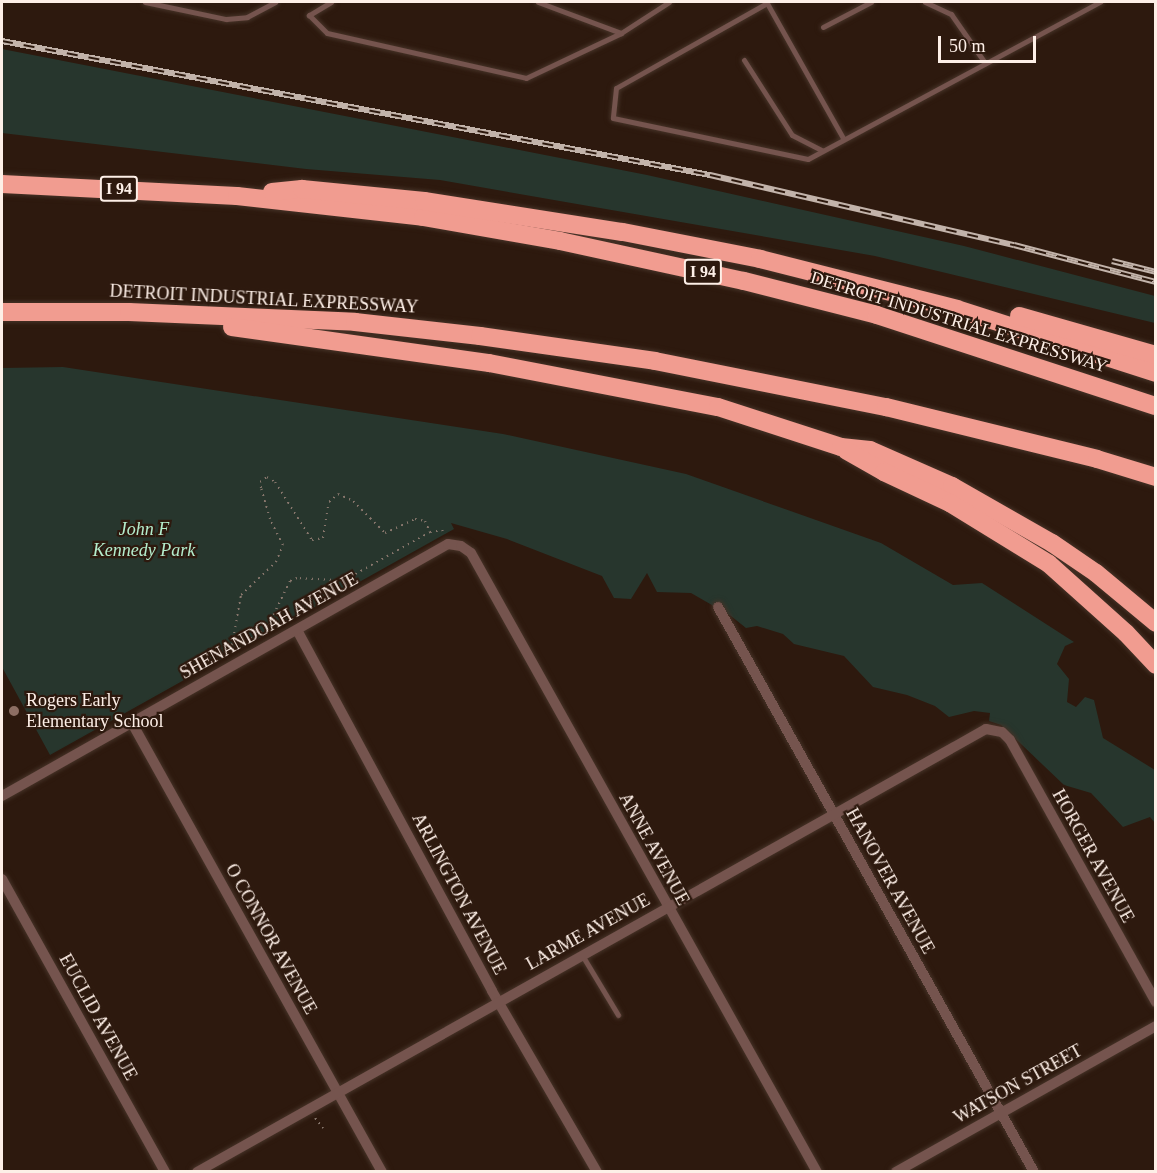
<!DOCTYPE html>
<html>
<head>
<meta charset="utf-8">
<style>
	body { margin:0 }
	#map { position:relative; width:1157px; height:1173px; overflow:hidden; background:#2d190e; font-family:"Times New Roman",serif }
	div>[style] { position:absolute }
	.green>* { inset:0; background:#27362d }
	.path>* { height:2px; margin-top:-1px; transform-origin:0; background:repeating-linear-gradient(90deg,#87766c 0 1.5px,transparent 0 6px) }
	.roads { filter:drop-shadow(0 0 2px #463328) drop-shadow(0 0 2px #463328) }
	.service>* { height:5px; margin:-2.5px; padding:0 2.5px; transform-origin:2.5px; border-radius:2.5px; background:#75544e }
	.minor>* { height:10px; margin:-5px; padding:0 5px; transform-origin:5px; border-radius:5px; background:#75544e }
	.motorway>* { height:18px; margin:-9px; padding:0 9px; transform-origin:9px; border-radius:9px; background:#f19c90 }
	.rail>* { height:6px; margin-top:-3px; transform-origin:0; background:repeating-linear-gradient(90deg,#2d190e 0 11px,#c2b3aa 0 22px); box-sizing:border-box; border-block:2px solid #c2b3aa }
	.dots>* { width:16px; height:16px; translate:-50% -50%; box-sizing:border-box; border:3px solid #2d190e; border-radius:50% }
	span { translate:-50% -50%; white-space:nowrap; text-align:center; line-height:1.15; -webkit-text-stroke:4.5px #2d190e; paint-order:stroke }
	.shield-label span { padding:2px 4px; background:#2d190e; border:2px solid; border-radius:4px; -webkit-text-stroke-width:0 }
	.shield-label { font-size:16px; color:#fdefe7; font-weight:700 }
	.street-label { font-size:18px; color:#fdefe7 }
	.park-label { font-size:18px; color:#b4edcd; font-style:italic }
	.poi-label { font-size:18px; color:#fdefe7 }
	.left { translate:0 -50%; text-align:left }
	.frame { position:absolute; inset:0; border:3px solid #fdefe7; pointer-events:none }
	.scale { position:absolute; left:938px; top:36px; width:98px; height:27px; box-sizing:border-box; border:3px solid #fdefe7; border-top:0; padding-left:8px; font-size:18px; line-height:21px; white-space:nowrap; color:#fdefe7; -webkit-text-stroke:4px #2d190e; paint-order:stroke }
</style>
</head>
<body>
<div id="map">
	<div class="green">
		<i style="clip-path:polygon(2px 49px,647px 175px,964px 246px,1155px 296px,1155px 323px,875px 256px,440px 180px,306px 169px,2px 133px)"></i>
		<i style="clip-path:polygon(63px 367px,503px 434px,686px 474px,881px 543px,953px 585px,982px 583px,1074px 642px,1065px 646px,1057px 664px,1069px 679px,1067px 702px,1076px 707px,1085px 697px,1094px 700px,1103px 738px,1155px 770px,1155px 823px,1150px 817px,1123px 827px,1091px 793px,1064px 785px,1001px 725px,989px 721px,990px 713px,974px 711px,949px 717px,935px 706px,907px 695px,873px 687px,844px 656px,794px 644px,783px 634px,757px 626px,746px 628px,731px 616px,691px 593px,657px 592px,647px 573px,631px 599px,614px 598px,602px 576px,507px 539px,451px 523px,454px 529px,50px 755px,2px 667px,2px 368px)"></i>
	</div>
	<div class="path">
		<i style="left:267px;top:477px;width:9px;rotate:32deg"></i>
		<i style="left:275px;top:482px;width:69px;rotate:57.5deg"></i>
		<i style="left:312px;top:540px;width:11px;rotate:-10deg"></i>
		<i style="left:323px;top:538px;width:36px;rotate:-81deg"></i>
		<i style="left:329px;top:502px;width:12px;rotate:-42deg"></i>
		<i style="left:338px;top:494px;width:17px;rotate:25deg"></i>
		<i style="left:353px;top:501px;width:45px;rotate:45deg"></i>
		<i style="left:385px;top:533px;width:33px;rotate:-25deg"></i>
		<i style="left:415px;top:519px;width:10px;rotate:11deg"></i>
		<i style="left:425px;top:521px;width:12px;rotate:66deg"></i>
		<i style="left:430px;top:532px;width:92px;rotate:150.6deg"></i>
		<i style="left:350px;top:577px;width:13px;rotate:167deg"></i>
		<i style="left:337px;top:580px;width:40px;rotate:-177.1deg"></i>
		<i style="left:297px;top:578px;width:8px;rotate:157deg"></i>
		<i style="left:290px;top:581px;width:52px;rotate:116.1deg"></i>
		<i style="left:267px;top:628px;width:20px;rotate:147deg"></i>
		<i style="left:250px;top:639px;width:19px;rotate:162deg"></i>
		<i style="left:232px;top:645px;width:51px;rotate:-79.8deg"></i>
		<i style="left:241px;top:595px;width:48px;rotate:-43.3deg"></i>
		<i style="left:276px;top:562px;width:18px;rotate:-68deg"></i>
		<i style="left:283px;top:545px;width:29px;rotate:-117deg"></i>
		<i style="left:270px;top:519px;width:32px;rotate:-106deg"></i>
		<i style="left:261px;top:488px;width:6px;rotate:-99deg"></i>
		<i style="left:260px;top:482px;width:9px;rotate:-36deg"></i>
		<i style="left:430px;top:532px;width:12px;rotate:-9deg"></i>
		<i style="left:442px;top:530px;width:4px;rotate:56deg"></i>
		<i style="left:315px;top:1118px;width:13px;rotate:51deg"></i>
	</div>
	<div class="roads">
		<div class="service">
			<i style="left:145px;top:2px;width:83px;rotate:11.9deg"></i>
			<i style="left:226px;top:19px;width:21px;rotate:-5deg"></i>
			<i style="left:247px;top:17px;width:32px;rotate:-28deg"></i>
			<i style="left:331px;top:2px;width:26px;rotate:149deg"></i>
			<i style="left:309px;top:15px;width:25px;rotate:45deg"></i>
			<i style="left:327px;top:33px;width:204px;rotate:12.7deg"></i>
			<i style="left:526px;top:78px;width:105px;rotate:-25.3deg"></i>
			<i style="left:621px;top:33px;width:57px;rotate:-32.9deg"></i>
			<i style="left:538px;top:2px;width:89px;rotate:20.5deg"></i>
			<i style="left:925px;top:2px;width:29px;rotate:25deg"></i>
			<i style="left:951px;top:14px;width:60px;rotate:55.2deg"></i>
			<i style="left:823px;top:27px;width:54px;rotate:-27.5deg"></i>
			<i style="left:744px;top:60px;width:89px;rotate:57.4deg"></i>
			<i style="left:792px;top:135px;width:34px;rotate:27deg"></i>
			<i style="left:843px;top:138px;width:155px;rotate:-119.4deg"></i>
			<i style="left:767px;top:3px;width:173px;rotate:150.6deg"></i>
			<i style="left:616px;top:88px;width:30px;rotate:96deg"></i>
			<i style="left:613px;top:118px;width:199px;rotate:11.9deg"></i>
			<i style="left:808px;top:159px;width:332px;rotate:-28.3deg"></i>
			<i style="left:582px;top:955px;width:70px;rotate:59deg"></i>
		</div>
		<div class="minor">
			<i style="left:718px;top:607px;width:647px;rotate:60.78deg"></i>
			<i style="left:297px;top:630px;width:410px;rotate:61.6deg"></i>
			<i style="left:492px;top:991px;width:209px;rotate:59.9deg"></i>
			<i style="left:132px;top:723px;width:514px;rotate:60.89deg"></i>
			<i style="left:2px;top:796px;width:512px;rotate:-29.47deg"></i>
			<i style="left:448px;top:544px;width:13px;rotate:9deg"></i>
			<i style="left:461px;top:546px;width:12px;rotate:35deg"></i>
			<i style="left:471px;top:553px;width:709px;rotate:60.8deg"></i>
			<i style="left:2px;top:879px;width:335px;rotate:60.9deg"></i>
			<i style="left:197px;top:1172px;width:905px;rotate:-29.31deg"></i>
			<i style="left:986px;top:729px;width:16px;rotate:11deg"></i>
			<i style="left:1002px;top:732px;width:11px;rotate:45deg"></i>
			<i style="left:1010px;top:740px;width:300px;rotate:60.9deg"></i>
			<i style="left:896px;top:1172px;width:298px;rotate:-29.3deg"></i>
		</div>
		<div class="motorway">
			<i style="left:2px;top:184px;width:235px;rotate:2.9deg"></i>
			<i style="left:237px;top:196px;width:187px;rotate:6.4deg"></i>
			<i style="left:423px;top:217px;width:139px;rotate:9.9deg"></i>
			<i style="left:560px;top:241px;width:188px;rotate:12.3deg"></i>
			<i style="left:744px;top:281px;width:137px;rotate:14.3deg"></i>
			<i style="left:877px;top:315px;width:293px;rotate:18.1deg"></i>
			<i style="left:272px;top:192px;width:30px;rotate:-6deg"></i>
			<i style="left:302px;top:189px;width:123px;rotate:5.6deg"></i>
			<i style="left:424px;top:201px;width:201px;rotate:8.9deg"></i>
			<i style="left:623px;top:232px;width:140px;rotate:11.1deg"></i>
			<i style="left:760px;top:259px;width:203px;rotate:14.2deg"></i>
			<i style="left:957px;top:309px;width:209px;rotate:17.8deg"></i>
			<i style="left:2px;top:312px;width:127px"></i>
			<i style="left:129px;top:312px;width:226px;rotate:2.5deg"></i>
			<i style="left:355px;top:322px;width:126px;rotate:6.4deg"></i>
			<i style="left:480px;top:336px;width:177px;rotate:8.1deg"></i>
			<i style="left:655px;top:361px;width:236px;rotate:11.3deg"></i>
			<i style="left:886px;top:407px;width:217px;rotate:13.8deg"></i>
			<i style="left:1097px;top:459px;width:62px;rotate:17deg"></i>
			<i style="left:1019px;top:316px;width:142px;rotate:15.9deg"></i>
			<i style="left:232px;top:327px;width:260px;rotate:8deg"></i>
			<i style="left:489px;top:363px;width:233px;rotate:10.9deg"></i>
			<i style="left:718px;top:407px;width:129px;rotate:18deg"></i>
			<i style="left:841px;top:447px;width:29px;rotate:6deg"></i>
			<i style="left:870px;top:450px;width:90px;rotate:23.7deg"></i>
			<i style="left:952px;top:486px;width:115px;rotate:29.7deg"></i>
			<i style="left:1052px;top:543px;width:53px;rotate:34.3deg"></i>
			<i style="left:1096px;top:573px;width:78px;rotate:39.8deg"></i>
			<i style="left:847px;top:451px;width:43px;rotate:29.6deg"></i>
			<i style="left:884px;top:472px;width:73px;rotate:25.2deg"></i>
			<i style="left:950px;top:503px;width:116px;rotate:31.6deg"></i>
			<i style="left:1049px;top:564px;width:103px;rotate:41.9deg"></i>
			<i style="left:1126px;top:633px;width:44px;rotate:46.8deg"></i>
		</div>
	</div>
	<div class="rail">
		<i style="left:2px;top:41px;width:721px;rotate:10.72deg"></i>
		<i style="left:710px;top:175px;width:312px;rotate:13deg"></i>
		<i style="left:1014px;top:245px;width:147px;rotate:14.6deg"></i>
		<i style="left:1112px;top:261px;width:45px;rotate:14deg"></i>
	</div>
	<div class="dots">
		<i style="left:14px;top:711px;background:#8d6e63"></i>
	</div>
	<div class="shield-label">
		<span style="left:119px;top:189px">I 94</span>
		<span style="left:703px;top:272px">I 94</span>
	</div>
	<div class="street-label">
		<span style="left:264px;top:299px;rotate:3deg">DETROIT INDUSTRIAL EXPRESSWAY</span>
		<span style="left:959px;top:322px;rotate:17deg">DETROIT INDUSTRIAL EXPRESSWAY</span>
		<span style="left:269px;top:626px;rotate:-29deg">SHENANDOAH AVENUE</span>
		<span style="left:654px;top:849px;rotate:61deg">ANNE AVENUE</span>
		<span style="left:1093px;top:856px;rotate:61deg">HORGER AVENUE</span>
		<span style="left:890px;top:881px;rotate:61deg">HANOVER AVENUE</span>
		<span style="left:459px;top:894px;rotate:62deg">ARLINGTON AVENUE</span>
		<span style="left:588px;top:932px;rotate:-29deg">LARME AVENUE</span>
		<span style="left:271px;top:939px;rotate:61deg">O CONNOR AVENUE</span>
		<span style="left:98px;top:1017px;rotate:61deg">EUCLID AVENUE</span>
		<span style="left:1018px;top:1084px;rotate:-29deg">WATSON STREET</span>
	</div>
	<div class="park-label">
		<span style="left:144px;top:540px">John F<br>Kennedy Park</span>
	</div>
	<div class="poi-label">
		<span class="left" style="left:26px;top:711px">Rogers Early<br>Elementary School</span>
	</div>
	<div class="frame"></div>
	<div class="scale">50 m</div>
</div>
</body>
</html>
